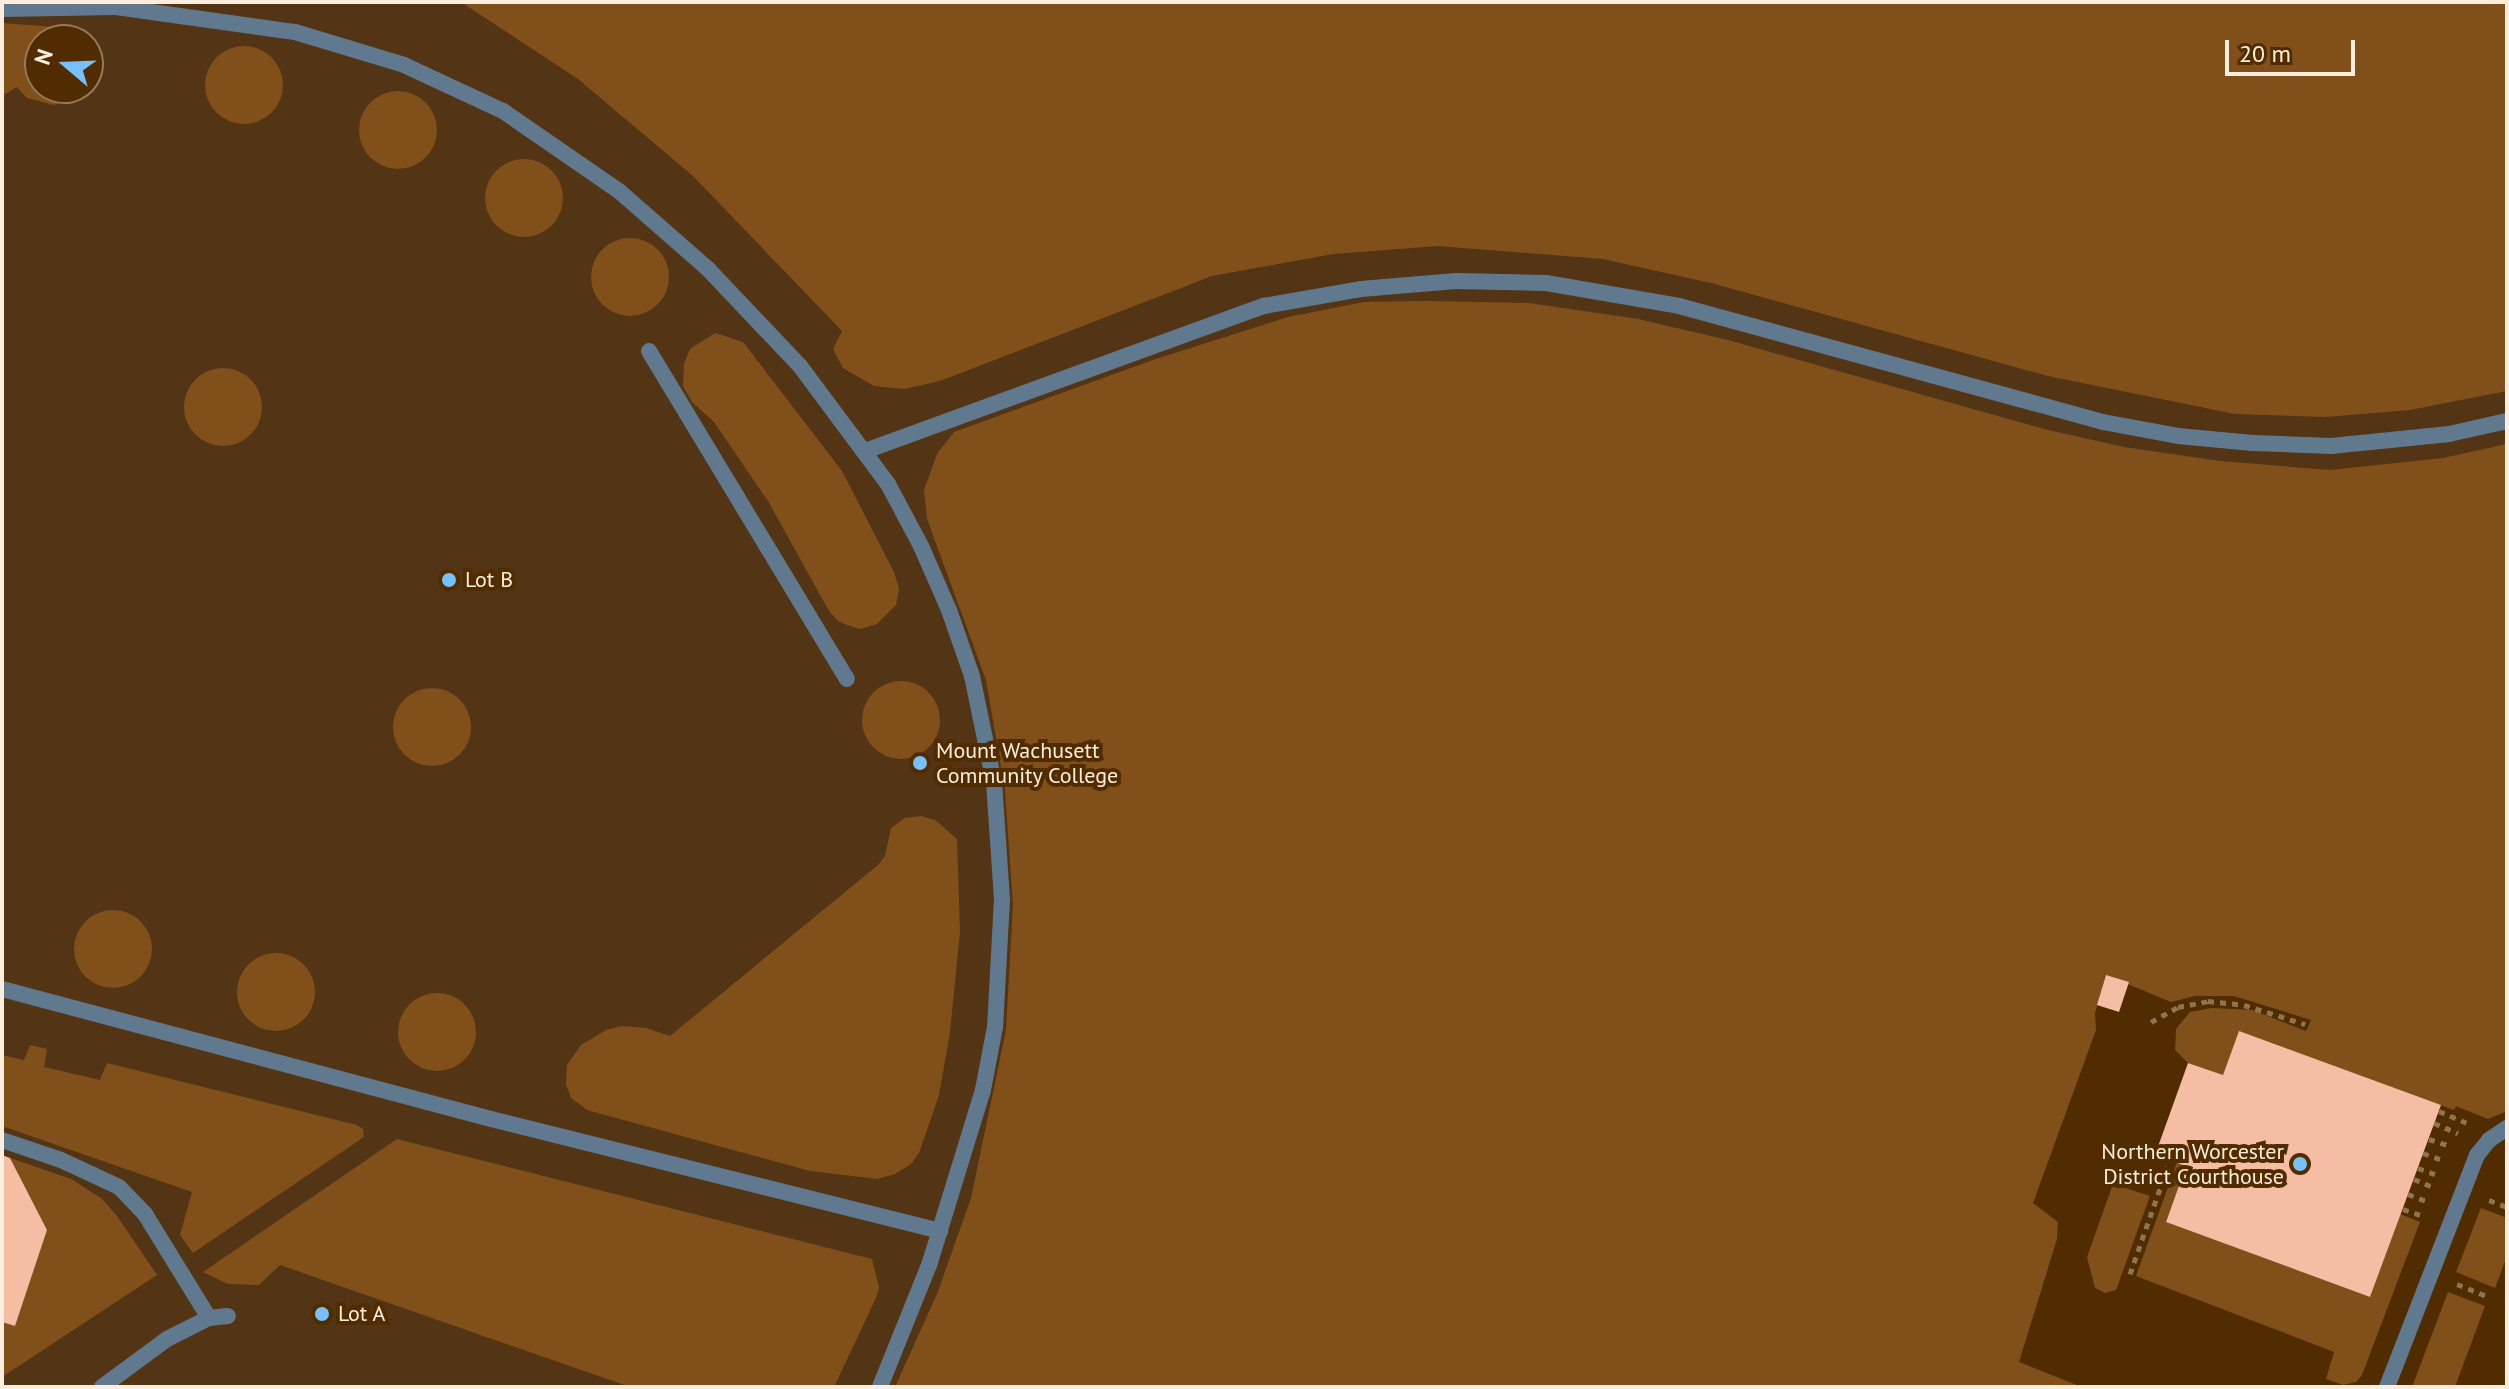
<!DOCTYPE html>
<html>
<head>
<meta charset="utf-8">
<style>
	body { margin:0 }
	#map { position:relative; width:2509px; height:1389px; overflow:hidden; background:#502c00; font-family:"PT Sans",sans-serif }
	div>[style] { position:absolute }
	.built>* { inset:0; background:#533515 }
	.green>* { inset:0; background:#81501a }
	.round { border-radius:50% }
	.building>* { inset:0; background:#f6bda5 }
	.path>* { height:5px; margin-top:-2.5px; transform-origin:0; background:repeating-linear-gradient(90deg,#907351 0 6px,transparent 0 12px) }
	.lane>* { height:16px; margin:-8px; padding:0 8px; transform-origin:8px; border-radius:8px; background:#61798e }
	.dots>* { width:22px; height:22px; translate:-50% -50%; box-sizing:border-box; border:4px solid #502c00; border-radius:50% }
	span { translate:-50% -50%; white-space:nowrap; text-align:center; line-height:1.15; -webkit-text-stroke:8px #502c00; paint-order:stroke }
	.poi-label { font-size:22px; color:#ffeddd }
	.left { translate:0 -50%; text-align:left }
	.right { translate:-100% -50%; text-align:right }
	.frame { position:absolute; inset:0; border:4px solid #ffeddd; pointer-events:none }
	.north { position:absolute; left:24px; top:24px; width:80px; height:80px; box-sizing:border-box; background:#502c00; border:2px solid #967958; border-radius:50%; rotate:289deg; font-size:22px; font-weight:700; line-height:32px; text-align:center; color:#ffeddd }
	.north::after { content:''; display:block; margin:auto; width:28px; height:36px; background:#79bff8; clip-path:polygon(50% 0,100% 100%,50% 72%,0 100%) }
	.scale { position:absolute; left:2225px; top:40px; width:130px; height:36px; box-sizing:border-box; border:4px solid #ffeddd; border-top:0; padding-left:10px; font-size:24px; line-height:28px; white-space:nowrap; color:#ffeddd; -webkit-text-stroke:6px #502c00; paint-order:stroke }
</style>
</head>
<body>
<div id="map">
	<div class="built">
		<i style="clip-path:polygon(evenodd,2px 2px,2507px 2px,2507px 852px,1821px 675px,1966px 1387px,2px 1387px,2px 2px,40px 40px,88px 40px,88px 88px,40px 88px,40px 40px)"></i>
	</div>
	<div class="green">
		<i style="clip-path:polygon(461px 2px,2507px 2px,2507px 391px,2410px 410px,2325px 417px,2235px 414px,2048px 376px,1711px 283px,1603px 259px,1438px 246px,1333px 254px,1212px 276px,940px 381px,904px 389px,874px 386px,843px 368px,833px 349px,842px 331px,693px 176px,578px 79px)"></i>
		<i style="clip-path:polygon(2px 23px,56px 27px,73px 34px,77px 40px,40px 40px,40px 88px,80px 88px,77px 94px,54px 105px,27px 98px,17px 87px,2px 96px)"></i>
		<i class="round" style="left:205px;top:46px;width:78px;height:78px"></i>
		<i class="round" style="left:359px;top:91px;width:78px;height:78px"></i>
		<i class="round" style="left:485px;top:159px;width:78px;height:78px"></i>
		<i class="round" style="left:591px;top:238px;width:78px;height:78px"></i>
		<i style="clip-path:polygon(1426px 301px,1529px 303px,1638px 319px,1728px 340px,2044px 429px,2124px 447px,2220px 461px,2330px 470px,2443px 458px,2507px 444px,2507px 1111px,2488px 1119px,2456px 1106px,2454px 1110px,2239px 1032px,2223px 1075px,2188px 1063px,2175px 1050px,2176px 1029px,2190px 1012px,2212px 1008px,2252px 1010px,2306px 1031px,2311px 1020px,2234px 996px,2195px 996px,2171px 1002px,2106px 975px,2095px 1013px,2096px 1030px,2033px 1203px,2058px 1222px,2057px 1239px,2019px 1362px,2082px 1387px,895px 1387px,937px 1294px,971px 1198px,1006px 1030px,1013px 905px,1005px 790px,986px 680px,927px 519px,924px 490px,937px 454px,954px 432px,1153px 360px,1288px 317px,1364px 302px)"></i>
		<i style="clip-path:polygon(715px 333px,743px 342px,842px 471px,894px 572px,899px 589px,896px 605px,877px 624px,860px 629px,847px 625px,838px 621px,829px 611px,768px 501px,714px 422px,692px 402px,683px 386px,684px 364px,690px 349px)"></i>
		<i class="round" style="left:184px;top:368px;width:78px;height:78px"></i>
		<i class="round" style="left:862px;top:681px;width:78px;height:78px"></i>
		<i class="round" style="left:393px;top:688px;width:78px;height:78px"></i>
		<i style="clip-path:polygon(921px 816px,935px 820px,957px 839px,960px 932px,950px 1032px,939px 1095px,919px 1153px,911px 1164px,895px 1174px,878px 1179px,810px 1171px,587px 1110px,571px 1098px,566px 1084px,567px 1065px,581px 1045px,606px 1030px,622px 1026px,646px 1028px,670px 1036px,878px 865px,885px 856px,891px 828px,905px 818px)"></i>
		<i class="round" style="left:74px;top:910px;width:78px;height:78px"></i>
		<i class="round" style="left:237px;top:953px;width:78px;height:78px"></i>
		<i class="round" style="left:398px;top:993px;width:78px;height:78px"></i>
		<i style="clip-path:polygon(30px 1045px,47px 1049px,44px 1067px,100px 1080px,107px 1063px,357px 1125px,363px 1129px,364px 1137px,193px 1253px,180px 1235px,192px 1192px,2px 1126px,2px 1055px,24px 1060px)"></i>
		<i style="clip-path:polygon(397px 1139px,872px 1259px,879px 1287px,876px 1298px,834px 1387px,630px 1387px,280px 1265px,259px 1285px,228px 1284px,203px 1272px)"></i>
		<i style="clip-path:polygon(10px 1158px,71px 1179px,101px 1198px,117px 1216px,157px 1275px,2px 1377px,2px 1322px,15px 1326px,47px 1230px)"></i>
		<i style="clip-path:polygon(2177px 1162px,2186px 1166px,2166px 1222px,2370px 1297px,2400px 1214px,2420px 1222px,2362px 1375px,2356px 1382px,2343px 1385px,2326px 1379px,2334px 1352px,2136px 1276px)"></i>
		<i style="clip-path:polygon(2113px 1184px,2150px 1196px,2116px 1290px,2105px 1293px,2095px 1288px,2087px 1257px)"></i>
		<i style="clip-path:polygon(2481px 1208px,2507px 1218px,2507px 1256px,2495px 1288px,2456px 1272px)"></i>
		<i style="clip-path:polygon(2448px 1292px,2485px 1306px,2455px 1387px,2412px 1387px)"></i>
	</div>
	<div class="building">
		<i style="clip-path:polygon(2106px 975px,2129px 982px,2119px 1012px,2097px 1005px)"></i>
		<i style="clip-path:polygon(2239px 1031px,2441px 1105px,2370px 1297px,2166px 1222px,2186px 1166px,2155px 1155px,2188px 1063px,2223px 1075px)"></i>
		<i style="clip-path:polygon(2px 1155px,10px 1158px,47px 1230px,15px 1326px,2px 1322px)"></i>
	</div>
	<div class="path">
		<i style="left:2151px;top:1022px;width:31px;rotate:-29deg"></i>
		<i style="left:2178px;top:1007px;width:31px;rotate:-11deg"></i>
		<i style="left:2208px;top:1001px;width:36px;rotate:6deg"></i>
		<i style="left:2244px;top:1005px;width:64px;rotate:17.3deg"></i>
		<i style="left:2439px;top:1111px;width:30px;rotate:23deg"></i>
		<i style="left:2434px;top:1123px;width:26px;rotate:23deg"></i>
		<i style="left:2429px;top:1139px;width:19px;rotate:18deg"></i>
		<i style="left:2423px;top:1153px;width:23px;rotate:20deg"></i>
		<i style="left:2418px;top:1168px;width:23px;rotate:20deg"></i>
		<i style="left:2414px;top:1179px;width:23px;rotate:23deg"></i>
		<i style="left:2408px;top:1194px;width:19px;rotate:21deg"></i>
		<i style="left:2489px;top:1200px;width:19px;rotate:21deg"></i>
		<i style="left:2403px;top:1209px;width:18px;rotate:19deg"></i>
		<i style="left:2130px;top:1274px;width:121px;rotate:-70.7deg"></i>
		<i style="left:2457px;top:1284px;width:35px;rotate:22deg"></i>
	</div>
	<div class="lane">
		<i style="left:2px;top:9px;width:114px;rotate:-1deg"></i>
		<i style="left:116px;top:7px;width:181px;rotate:8deg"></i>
		<i style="left:295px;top:32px;width:114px;rotate:16.8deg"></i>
		<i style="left:404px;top:65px;width:109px;rotate:24.9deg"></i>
		<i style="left:503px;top:111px;width:141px;rotate:34.6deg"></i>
		<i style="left:619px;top:191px;width:118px;rotate:41.2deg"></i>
		<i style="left:708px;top:269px;width:134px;rotate:46.5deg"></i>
		<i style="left:800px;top:366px;width:147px;rotate:53.3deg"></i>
		<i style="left:888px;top:484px;width:70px;rotate:62deg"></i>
		<i style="left:921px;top:546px;width:70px;rotate:66.4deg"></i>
		<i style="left:949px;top:610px;width:70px;rotate:70.8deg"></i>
		<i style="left:972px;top:676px;width:108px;rotate:78.3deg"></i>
		<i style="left:994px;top:782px;width:117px;rotate:86.1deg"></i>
		<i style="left:1002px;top:899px;width:128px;rotate:93.1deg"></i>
		<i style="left:995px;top:1027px;width:64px;rotate:100.8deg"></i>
		<i style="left:983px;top:1090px;width:183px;rotate:107.1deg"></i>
		<i style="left:929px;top:1265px;width:131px;rotate:111.9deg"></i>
		<i style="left:649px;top:351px;width:383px;rotate:58.9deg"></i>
		<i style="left:865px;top:451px;width:425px;rotate:-20deg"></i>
		<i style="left:1264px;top:306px;width:98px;rotate:-9.9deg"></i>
		<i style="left:1361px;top:289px;width:95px;rotate:-4.8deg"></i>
		<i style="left:1456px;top:281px;width:90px;rotate:1.3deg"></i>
		<i style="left:1546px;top:283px;width:135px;rotate:9.8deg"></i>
		<i style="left:1679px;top:306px;width:440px;rotate:15.3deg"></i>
		<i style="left:2103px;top:422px;width:76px;rotate:10.6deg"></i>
		<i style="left:2178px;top:436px;width:75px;rotate:5.3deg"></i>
		<i style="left:2253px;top:443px;width:78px;rotate:2.2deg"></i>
		<i style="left:2331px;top:446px;width:119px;rotate:-5.8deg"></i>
		<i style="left:2449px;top:434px;width:59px;rotate:-12.6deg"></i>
		<i style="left:2px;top:989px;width:506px;rotate:14.89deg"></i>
		<i style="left:491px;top:1119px;width:463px;rotate:14deg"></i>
		<i style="left:2px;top:1140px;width:62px;rotate:18.7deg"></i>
		<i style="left:61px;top:1160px;width:64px;rotate:25deg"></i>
		<i style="left:119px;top:1187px;width:37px;rotate:46deg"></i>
		<i style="left:145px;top:1214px;width:122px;rotate:58.4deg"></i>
		<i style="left:102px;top:1387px;width:81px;rotate:-36.4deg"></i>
		<i style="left:167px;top:1339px;width:47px;rotate:-26.6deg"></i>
		<i style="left:209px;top:1318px;width:19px;rotate:-6deg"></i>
		<i style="left:2387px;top:1387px;width:249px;rotate:-68.8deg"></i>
		<i style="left:2477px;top:1155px;width:19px;rotate:-51deg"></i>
		<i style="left:2489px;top:1140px;width:22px;rotate:-34deg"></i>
	</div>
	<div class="dots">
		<i style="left:449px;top:580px;background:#79bff8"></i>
		<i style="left:920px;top:763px;background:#79bff8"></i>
		<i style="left:2300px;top:1164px;background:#79bff8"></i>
		<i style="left:322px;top:1314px;background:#79bff8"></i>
	</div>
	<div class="poi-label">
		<span class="left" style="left:465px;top:580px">Lot B</span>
		<span class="left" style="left:936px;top:763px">Mount Wachusett<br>Community College</span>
		<span class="right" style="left:2284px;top:1164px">Northern Worcester<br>District Courthouse</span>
		<span class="left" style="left:338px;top:1314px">Lot A</span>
	</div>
	<div class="frame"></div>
	<div class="north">N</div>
	<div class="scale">20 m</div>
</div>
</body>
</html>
